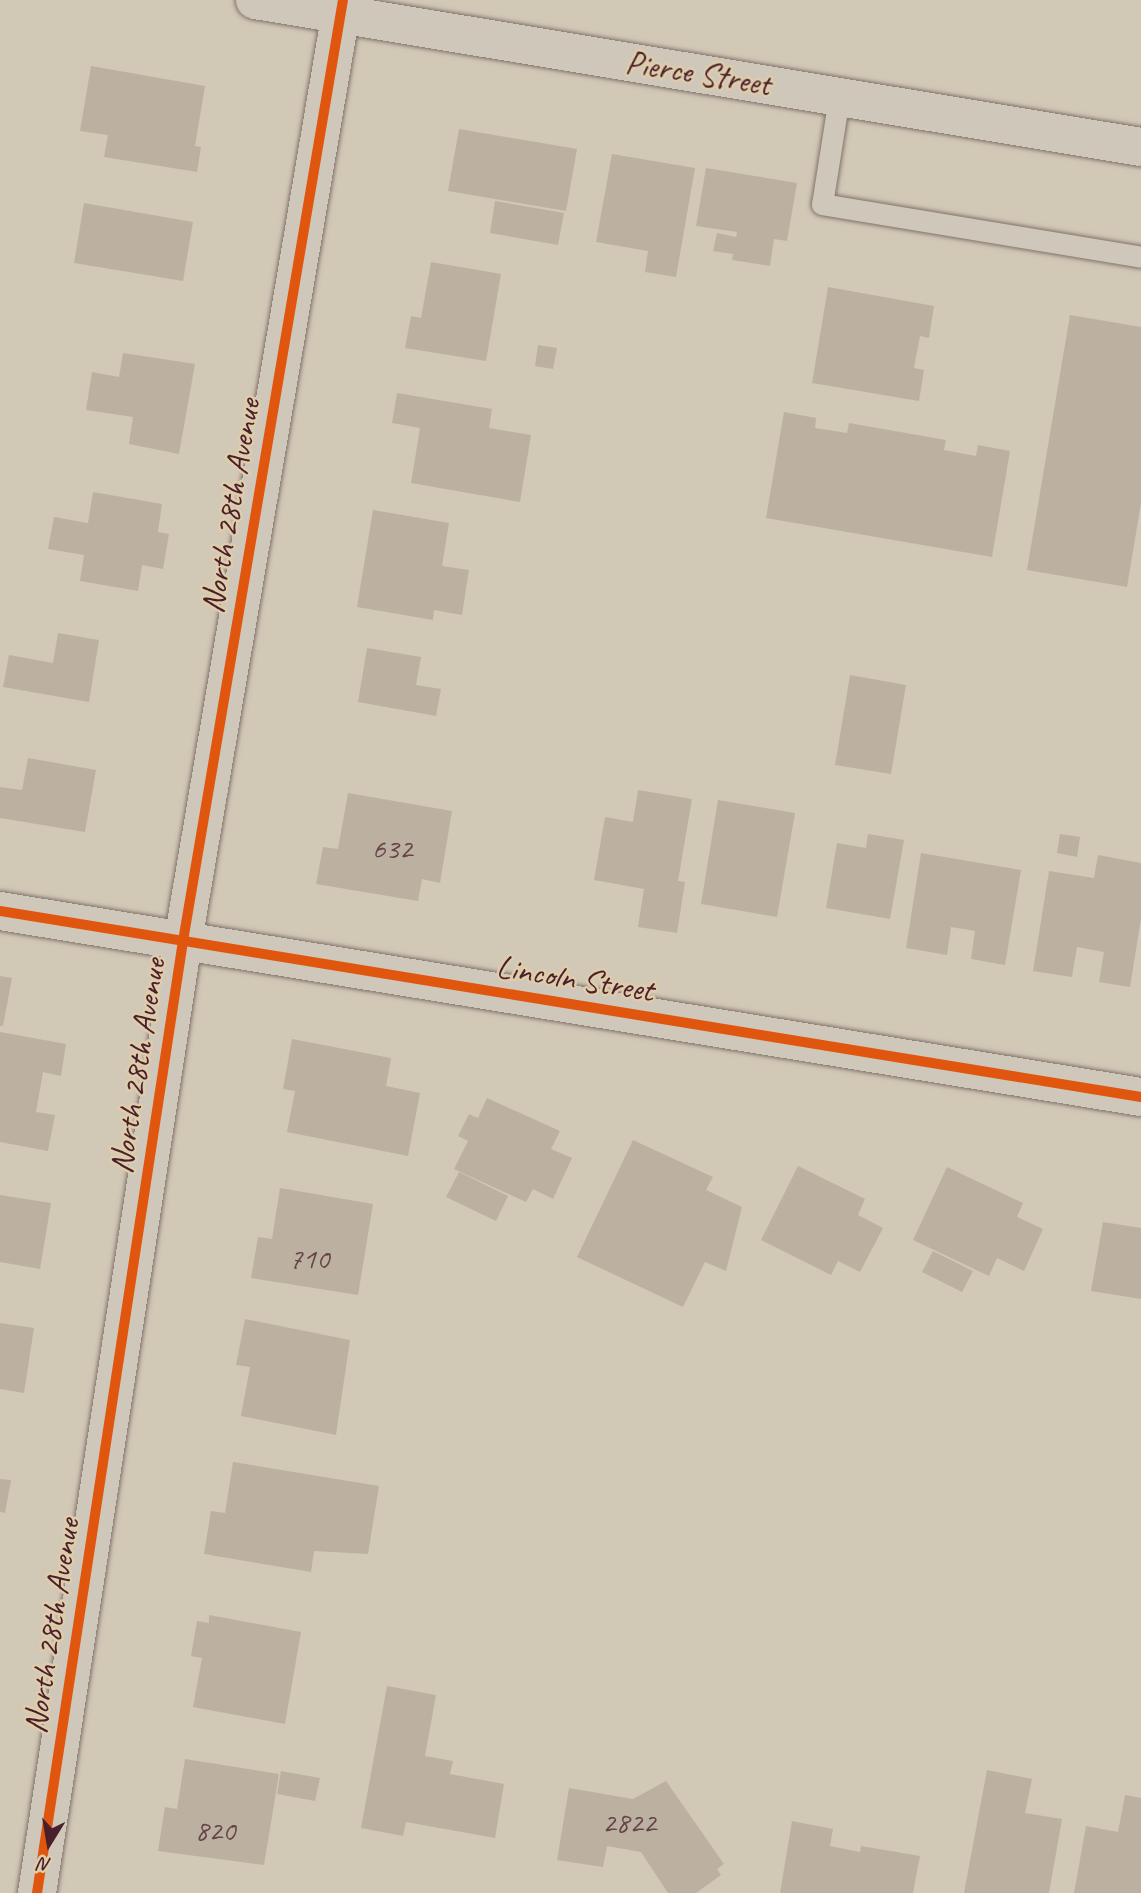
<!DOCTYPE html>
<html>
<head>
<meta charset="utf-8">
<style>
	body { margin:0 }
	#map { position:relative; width:1141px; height:1893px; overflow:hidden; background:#d2c8b6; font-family:Caveat,sans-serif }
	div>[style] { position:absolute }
	.building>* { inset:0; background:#bcb1a1 }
	.roads { filter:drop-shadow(0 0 2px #80736d) drop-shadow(0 0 2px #80736d) }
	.service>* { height:21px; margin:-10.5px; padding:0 10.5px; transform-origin:10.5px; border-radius:10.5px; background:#cec7ba }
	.minor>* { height:38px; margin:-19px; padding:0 19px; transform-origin:19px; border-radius:19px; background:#cec7ba }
	.tertiary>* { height:38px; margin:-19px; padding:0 19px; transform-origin:19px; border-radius:19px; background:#cec7ba }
	.cycleway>* { height:10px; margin:-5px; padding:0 5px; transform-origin:5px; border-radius:5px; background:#e0560e }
	span { translate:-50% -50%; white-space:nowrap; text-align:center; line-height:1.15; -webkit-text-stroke:5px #deccaa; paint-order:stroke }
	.number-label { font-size:30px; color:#674449 }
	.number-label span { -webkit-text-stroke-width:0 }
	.street-label { font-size:33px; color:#4a1f2b }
	.north { position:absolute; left:14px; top:1809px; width:70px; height:70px; -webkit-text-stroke:5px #deccaa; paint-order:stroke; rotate:191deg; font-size:19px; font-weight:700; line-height:28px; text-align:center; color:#4a1f2b }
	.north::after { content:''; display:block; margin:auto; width:24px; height:32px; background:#4a1f2b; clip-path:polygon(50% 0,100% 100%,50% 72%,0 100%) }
</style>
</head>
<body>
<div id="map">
	<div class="building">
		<i style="clip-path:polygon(91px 66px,205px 86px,195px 146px,201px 147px,197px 172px,104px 157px,108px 135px,80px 131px)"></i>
		<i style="clip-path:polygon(459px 129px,577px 149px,566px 211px,448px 191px)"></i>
		<i style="clip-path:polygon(612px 154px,695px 168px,676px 277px,645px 272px,648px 251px,596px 242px)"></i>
		<i style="clip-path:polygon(706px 168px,797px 183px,787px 241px,774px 239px,770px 266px,732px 260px,733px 254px,713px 251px,717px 233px,736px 237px,737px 232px,696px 226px)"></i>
		<i style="clip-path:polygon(495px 201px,564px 213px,558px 245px,490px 233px)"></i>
		<i style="clip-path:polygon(84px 203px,193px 222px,183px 281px,74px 263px)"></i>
		<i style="clip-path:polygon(431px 262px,501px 274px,486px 361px,405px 348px,411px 316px,421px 318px)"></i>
		<i style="clip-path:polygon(828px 287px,934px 306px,929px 338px,920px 336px,914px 368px,924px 370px,919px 401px,812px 383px)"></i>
		<i style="clip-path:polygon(1070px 315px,1141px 327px,1141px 503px,1127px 587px,1027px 570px)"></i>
		<i style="clip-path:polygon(538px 345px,557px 348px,553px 369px,535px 366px)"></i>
		<i style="clip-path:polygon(123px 353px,195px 364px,179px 454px,129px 444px,133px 417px,86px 410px,92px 372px,119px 377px)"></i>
		<i style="clip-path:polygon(397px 393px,492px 409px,489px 428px,531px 435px,520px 502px,411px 483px,420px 428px,392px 423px)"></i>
		<i style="clip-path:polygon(784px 412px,816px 418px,815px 428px,847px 433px,849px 423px,946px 440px,944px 450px,976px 456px,978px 445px,1010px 451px,992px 557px,766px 518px)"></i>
		<i style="clip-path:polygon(93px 492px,162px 504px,158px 532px,169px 534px,163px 569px,142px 565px,138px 591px,80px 581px,84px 555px,48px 549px,54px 517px,88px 523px)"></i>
		<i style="clip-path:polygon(373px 510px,449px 523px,442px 566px,469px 570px,462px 615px,434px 610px,433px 620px,357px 607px)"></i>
		<i style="clip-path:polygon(58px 633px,99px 640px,89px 702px,3px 687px,9px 655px,53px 663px)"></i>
		<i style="clip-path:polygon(367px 648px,421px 657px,416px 685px,441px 689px,436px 716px,358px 702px)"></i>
		<i style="clip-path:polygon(850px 675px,906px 685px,891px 774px,835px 765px)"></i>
		<i style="clip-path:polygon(28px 758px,96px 770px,85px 832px,0 818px,0 787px,22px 790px)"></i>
		<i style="clip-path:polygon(638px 790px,692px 799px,678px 881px,685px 882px,677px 933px,638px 927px,644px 889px,594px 880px,605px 817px,633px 822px)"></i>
		<i style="clip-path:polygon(348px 793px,452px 811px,440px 883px,422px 879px,418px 901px,316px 884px,323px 847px,338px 849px)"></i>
		<i style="clip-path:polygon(718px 800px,795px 813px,777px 917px,701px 904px)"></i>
		<i style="clip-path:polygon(868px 834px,904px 840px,890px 919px,826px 908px,837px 843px,866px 848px)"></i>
		<i style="clip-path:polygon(1060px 834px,1080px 837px,1077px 857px,1057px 853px)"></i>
		<i style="clip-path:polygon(921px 853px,1021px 870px,1005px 965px,971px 959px,975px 931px,951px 927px,947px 955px,906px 948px)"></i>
		<i style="clip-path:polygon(1098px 855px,1141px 863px,1141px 919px,1130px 987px,1099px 982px,1104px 952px,1077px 947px,1072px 977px,1033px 971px,1049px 871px,1094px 878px)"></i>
		<i style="clip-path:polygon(0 976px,12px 978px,3px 1026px,0 1026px)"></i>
		<i style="clip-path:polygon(0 1032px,66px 1044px,61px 1076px,43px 1072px,36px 1112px,55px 1115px,48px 1151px,0 1142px)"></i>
		<i style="clip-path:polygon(292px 1039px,391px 1058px,386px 1086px,420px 1093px,408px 1156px,287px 1132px,295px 1091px,283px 1089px)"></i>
		<i style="clip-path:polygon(487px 1098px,560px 1131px,551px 1149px,572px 1158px,553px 1199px,533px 1189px,526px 1202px,454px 1169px,468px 1141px,458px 1136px,469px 1114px,478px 1118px)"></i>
		<i style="clip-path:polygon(633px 1140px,713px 1177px,706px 1190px,742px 1207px,726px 1271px,705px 1262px,683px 1307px,577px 1257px)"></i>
		<i style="clip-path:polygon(798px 1166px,865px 1199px,858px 1215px,883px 1228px,860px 1272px,838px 1261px,831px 1275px,761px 1240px)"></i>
		<i style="clip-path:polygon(947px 1167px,1023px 1203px,1017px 1217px,1043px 1229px,1024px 1271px,997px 1258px,989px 1276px,913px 1240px)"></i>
		<i style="clip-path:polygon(459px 1172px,508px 1196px,496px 1221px,446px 1197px)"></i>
		<i style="clip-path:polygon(280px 1188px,373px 1204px,358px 1295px,251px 1278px,258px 1237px,272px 1239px)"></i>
		<i style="clip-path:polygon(0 1195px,51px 1203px,40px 1269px,0 1262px)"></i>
		<i style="clip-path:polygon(1103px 1222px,1141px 1228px,1141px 1299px,1091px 1291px)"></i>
		<i style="clip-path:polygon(933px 1251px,973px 1271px,962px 1292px,922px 1272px)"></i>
		<i style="clip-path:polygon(245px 1319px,350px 1340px,336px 1435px,241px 1416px,250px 1367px,236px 1365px)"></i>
		<i style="clip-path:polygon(0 1323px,34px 1328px,24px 1393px,0 1389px)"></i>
		<i style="clip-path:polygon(233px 1462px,379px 1486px,368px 1554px,314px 1551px,311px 1572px,204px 1554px,211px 1511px,225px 1513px)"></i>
		<i style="clip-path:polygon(0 1479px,11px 1480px,5px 1513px,0 1512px)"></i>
		<i style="clip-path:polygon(209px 1615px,301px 1632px,285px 1724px,193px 1707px,202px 1658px,191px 1656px,197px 1621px,209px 1623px)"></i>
		<i style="clip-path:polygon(387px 1686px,436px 1695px,425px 1756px,453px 1761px,450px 1774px,504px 1784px,495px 1838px,406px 1822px,403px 1836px,361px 1828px)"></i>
		<i style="clip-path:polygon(185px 1759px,279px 1774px,264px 1865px,158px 1851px,165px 1807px,177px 1809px)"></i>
		<i style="clip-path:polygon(987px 1770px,1032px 1779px,1025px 1813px,1062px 1819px,1049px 1893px,964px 1893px)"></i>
		<i style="clip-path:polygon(281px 1771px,320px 1778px,315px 1801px,277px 1794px)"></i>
		<i style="clip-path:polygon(666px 1781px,724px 1864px,717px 1869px,721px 1875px,696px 1893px,668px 1893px,641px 1852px,607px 1846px,603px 1867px,557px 1860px,569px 1788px,633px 1799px)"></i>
		<i style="clip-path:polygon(1125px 1795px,1141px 1798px,1141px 1893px,1074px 1893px,1086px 1826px,1118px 1832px)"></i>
		<i style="clip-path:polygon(792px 1821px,833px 1829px,830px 1846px,860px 1852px,861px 1846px,920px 1856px,913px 1893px,780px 1893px)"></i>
	</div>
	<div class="roads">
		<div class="service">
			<i style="left:839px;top:97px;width:108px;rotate:99deg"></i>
			<i style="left:822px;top:204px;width:323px;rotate:9.4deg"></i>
		</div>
		<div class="minor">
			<i style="left:255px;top:0;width:898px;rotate:9.42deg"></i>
			<i style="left:0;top:911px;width:1156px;rotate:9.26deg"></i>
		</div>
		<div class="tertiary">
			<i style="left:37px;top:1893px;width:963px;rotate:-81.28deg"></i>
			<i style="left:183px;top:941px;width:955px;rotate:-80.35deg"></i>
		</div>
	</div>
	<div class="cycleway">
		<i style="left:0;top:911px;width:1156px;rotate:9.26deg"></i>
		<i style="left:37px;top:1893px;width:963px;rotate:-81.28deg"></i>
		<i style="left:183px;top:941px;width:955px;rotate:-80.35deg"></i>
	</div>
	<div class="number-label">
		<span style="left:392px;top:848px">632</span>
		<span style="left:309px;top:1258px">710</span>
		<span style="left:629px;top:1822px">2822</span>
		<span style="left:215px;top:1830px">820</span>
	</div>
	<div class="street-label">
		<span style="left:698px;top:74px;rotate:9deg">Pierce Street</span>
		<span style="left:231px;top:506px;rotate:-80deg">North 28th Avenue</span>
		<span style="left:575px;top:979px;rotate:9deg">Lincoln Street</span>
		<span style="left:138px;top:1066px;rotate:-81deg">North 28th Avenue</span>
		<span style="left:52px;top:1626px;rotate:-81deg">North 28th Avenue</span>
	</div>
	<div class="north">N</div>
</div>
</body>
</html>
